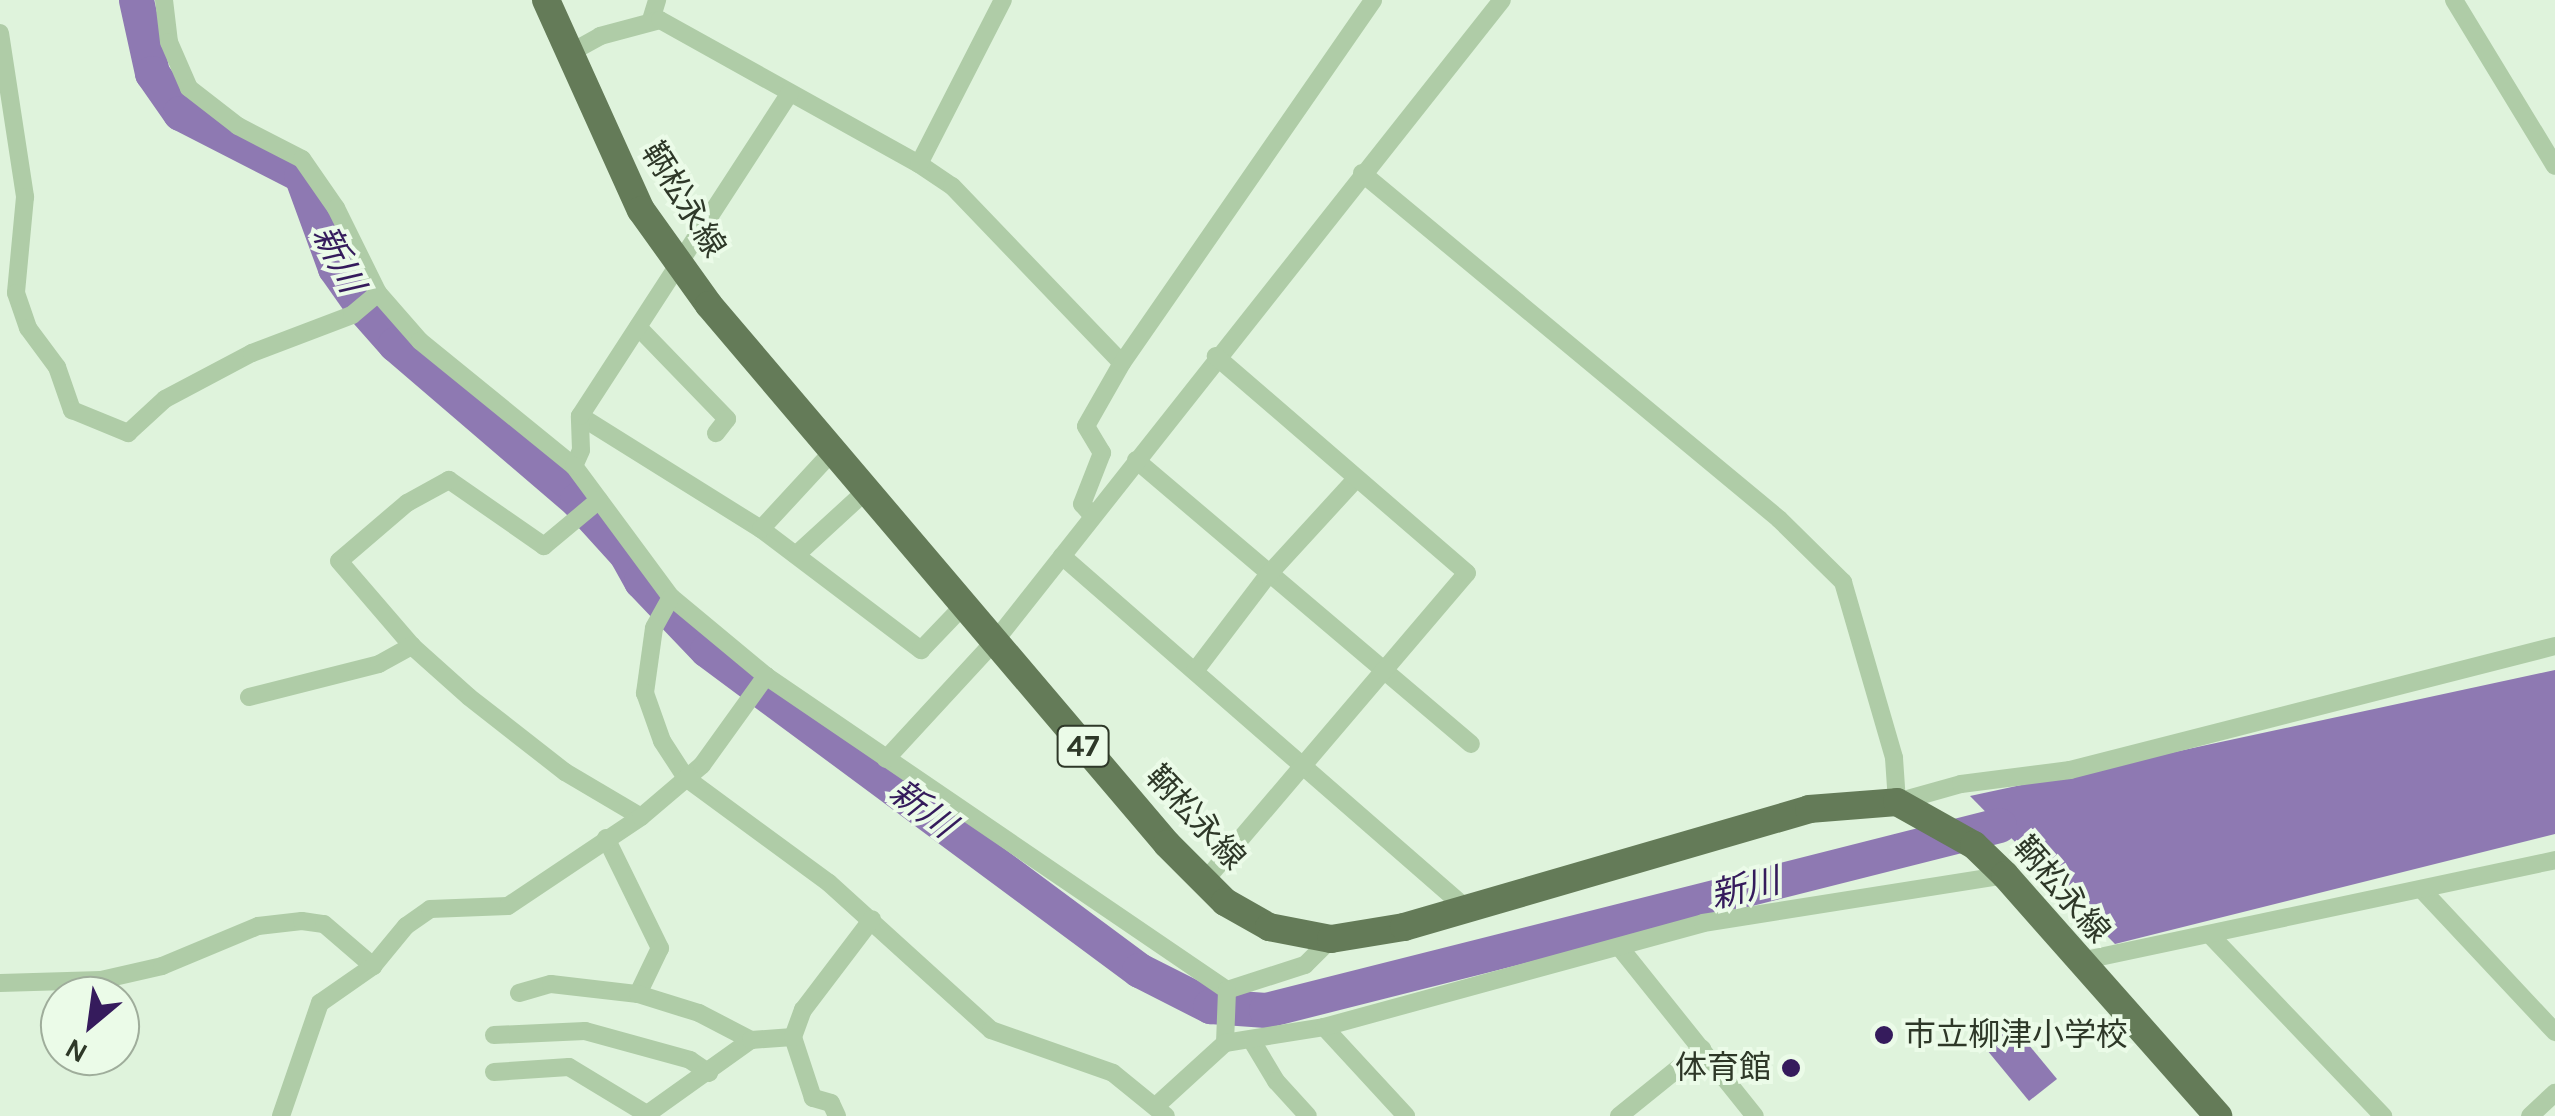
<!DOCTYPE html>
<html>
<head>
<meta charset="utf-8">
<style>
	body { margin:0 }
	#map { position:relative; width:2555px; height:1116px; overflow:hidden; background:#dff3dc; font-family:Karla,"Noto Sans JP",sans-serif }
	div>[style] { position:absolute }
	.water>* { inset:0; background:#8e79b2 }
	.river>* { height:35px; margin:-17.5px; padding:0 17.5px; transform-origin:17.5px; border-radius:17.5px; background:#8e79b2 }
	.street>* { height:18px; margin:-9px; padding:0 9px; transform-origin:9px; border-radius:9px; background:#afcca7 }
	.primary>* { height:28px; margin:-14px; padding:0 14px; transform-origin:14px; border-radius:14px; background:#647b58 }
	.dots>* { width:28px; height:28px; translate:-50% -50%; box-sizing:border-box; border:5px solid #ebfbe8; border-radius:50% }
	span { translate:-50% -50%; white-space:nowrap; text-align:center; line-height:1.15; -webkit-text-stroke:8px #ebfbe8; paint-order:stroke }
	.shield-label span { padding:2px 8px; background:#ebfbe8; border:2px solid; border-radius:8px; -webkit-text-stroke-width:0 }
	.shield-label { font-size:30px; color:#2e3828; font-weight:700 }
	.street-label { font-size:32px; color:#2e3828 }
	.poi-label { font-size:32px; color:#2e3828 }
	.left { translate:0 -50%; text-align:left }
	.right { translate:-100% -50%; text-align:right }
	.water-label { font-size:35px; color:#351b5c; font-style:italic }
	.north { position:absolute; left:40px; top:976px; width:100px; height:100px; box-sizing:border-box; background:#ebfbe8; border:2px solid #9fad9b; border-radius:50%; rotate:209deg; font-size:28px; font-weight:700; line-height:40px; text-align:center; color:#2e3828 }
	.north::after { content:''; display:block; margin:auto; width:35px; height:45px; background:#351b5c; clip-path:polygon(50% 0,100% 100%,50% 72%,0 100%) }
</style>
</head>
<body>
<div id="map">
	<div class="water">
		<i style="clip-path:polygon(2555px 670px,2555px 834px,2115px 944px,1970px 796px)"></i>
		<i style="clip-path:polygon(2009px 1021px,2057px 1079px,2029px 1101px,1982px 1044px)"></i>
	</div>
	<div class="river">
		<i style="left:136px;top:0;width:75px;rotate:77.6deg"></i>
		<i style="left:152px;top:73px;width:49px;rotate:55deg"></i>
		<i style="left:180px;top:113px;width:136px;rotate:27.1deg"></i>
		<i style="left:301px;top:175px;width:99px;rotate:69.9deg"></i>
		<i style="left:335px;top:268px;width:50px;rotate:54.7deg"></i>
		<i style="left:364px;top:309px;width:47px;rotate:48.5deg"></i>
		<i style="left:395px;top:344px;width:240px;rotate:40.6deg"></i>
		<i style="left:577px;top:500px;width:73px;rotate:47.8deg"></i>
		<i style="left:626px;top:554px;width:31px;rotate:61deg"></i>
		<i style="left:641px;top:581px;width:95px;rotate:46.3deg"></i>
		<i style="left:707px;top:650px;width:538px;rotate:36.53deg"></i>
		<i style="left:1139px;top:970px;width:80px;rotate:26.9deg"></i>
		<i style="left:1210px;top:1006px;width:56px;rotate:4.1deg"></i>
		<i style="left:1266px;top:1010px;width:756px;rotate:-14.16deg"></i>
	</div>
	<div class="street">
		<i style="left:164px;top:0;width:42px;rotate:83.2deg"></i>
		<i style="left:169px;top:42px;width:50px;rotate:66.5deg"></i>
		<i style="left:189px;top:88px;width:62px;rotate:37.8deg"></i>
		<i style="left:238px;top:126px;width:72px;rotate:27.3deg"></i>
		<i style="left:302px;top:159px;width:60px;rotate:55.2deg"></i>
		<i style="left:336px;top:208px;width:95px;rotate:63.7deg"></i>
		<i style="left:378px;top:293px;width:64px;rotate:48.8deg"></i>
		<i style="left:420px;top:341px;width:198px;rotate:39.1deg"></i>
		<i style="left:574px;top:466px;width:163px;rotate:53.5deg"></i>
		<i style="left:671px;top:597px;width:124px;rotate:39.7deg"></i>
		<i style="left:766px;top:676px;width:558px;rotate:34.26deg"></i>
		<i style="left:1227px;top:990px;width:82px;rotate:-17.8deg"></i>
		<i style="left:1305px;top:965px;width:37px;rotate:-45deg"></i>
		<i style="left:2454px;top:0;width:194px;rotate:58.7deg"></i>
		<i style="left:651px;top:20px;width:21px;rotate:-73deg"></i>
		<i style="left:0;top:33px;width:166px;rotate:81.3deg"></i>
		<i style="left:25px;top:197px;width:96px;rotate:95.4deg"></i>
		<i style="left:16px;top:293px;width:37px;rotate:71deg"></i>
		<i style="left:28px;top:328px;width:49px;rotate:53.4deg"></i>
		<i style="left:57px;top:367px;width:46px;rotate:70.8deg"></i>
		<i style="left:72px;top:410px;width:61px;rotate:22.3deg"></i>
		<i style="left:128px;top:433px;width:50px;rotate:-42.6deg"></i>
		<i style="left:165px;top:399px;width:98px;rotate:-27.9deg"></i>
		<i style="left:252px;top:353px;width:107px;rotate:-20.8deg"></i>
		<i style="left:352px;top:315px;width:34px;rotate:-40deg"></i>
		<i style="left:568px;top:54px;width:37px;rotate:-29deg"></i>
		<i style="left:600px;top:36px;width:62px;rotate:-14.9deg"></i>
		<i style="left:660px;top:20px;width:296px;rotate:29.1deg"></i>
		<i style="left:919px;top:164px;width:40px;rotate:34deg"></i>
		<i style="left:952px;top:186px;width:245px;rotate:46.2deg"></i>
		<i style="left:919px;top:164px;width:184px;rotate:-62.9deg"></i>
		<i style="left:1362px;top:173px;width:542px;rotate:39.68deg"></i>
		<i style="left:1779px;top:519px;width:90px;rotate:44.5deg"></i>
		<i style="left:1843px;top:582px;width:183px;rotate:73.8deg"></i>
		<i style="left:1894px;top:758px;width:44px;rotate:86.1deg"></i>
		<i style="left:1897px;top:802px;width:66px;rotate:-15.7deg"></i>
		<i style="left:1961px;top:784px;width:110px;rotate:-7.3deg"></i>
		<i style="left:2070px;top:770px;width:501px;rotate:-14.34deg"></i>
		<i style="left:638px;top:327px;width:128px;rotate:45.9deg"></i>
		<i style="left:727px;top:419px;width:18px;rotate:128deg"></i>
		<i style="left:580px;top:416px;width:213px;rotate:32deg"></i>
		<i style="left:761px;top:529px;width:201px;rotate:37.1deg"></i>
		<i style="left:921px;top:650px;width:62px;rotate:-46.3deg"></i>
		<i style="left:1136px;top:460px;width:439px;rotate:40.3deg"></i>
		<i style="left:574px;top:466px;width:17px;rotate:-66deg"></i>
		<i style="left:581px;top:450px;width:34px;rotate:-92deg"></i>
		<i style="left:580px;top:416px;width:385px;rotate:-57deg"></i>
		<i style="left:599px;top:500px;width:72px;rotate:140.1deg"></i>
		<i style="left:544px;top:546px;width:116px;rotate:-145.2deg"></i>
		<i style="left:449px;top:480px;width:48px;rotate:151.3deg"></i>
		<i style="left:407px;top:503px;width:89px;rotate:139.5deg"></i>
		<i style="left:339px;top:561px;width:112px;rotate:49.3deg"></i>
		<i style="left:412px;top:646px;width:76px;rotate:41.8deg"></i>
		<i style="left:469px;top:697px;width:122px;rotate:38deg"></i>
		<i style="left:565px;top:772px;width:88px;rotate:30.6deg"></i>
		<i style="left:1091px;top:514px;width:13px;rotate:-132deg"></i>
		<i style="left:1082px;top:504px;width:55px;rotate:-68.6deg"></i>
		<i style="left:1102px;top:453px;width:31px;rotate:-121deg"></i>
		<i style="left:1086px;top:426px;width:73px;rotate:-60.3deg"></i>
		<i style="left:1122px;top:363px;width:441px;rotate:-55.3deg"></i>
		<i style="left:761px;top:529px;width:106px;rotate:-47.3deg"></i>
		<i style="left:796px;top:555px;width:96px;rotate:-42.5deg"></i>
		<i style="left:1062px;top:556px;width:537px;rotate:41.08deg"></i>
		<i style="left:671px;top:597px;width:35px;rotate:119deg"></i>
		<i style="left:654px;top:628px;width:66px;rotate:97.9deg"></i>
		<i style="left:645px;top:693px;width:51px;rotate:70.5deg"></i>
		<i style="left:662px;top:741px;width:44px;rotate:57deg"></i>
		<i style="left:686px;top:778px;width:177px;rotate:36.3deg"></i>
		<i style="left:829px;top:883px;width:219px;rotate:42.2deg"></i>
		<i style="left:991px;top:1030px;width:129px;rotate:19.4deg"></i>
		<i style="left:1113px;top:1073px;width:68px;rotate:39.1deg"></i>
		<i style="left:1195px;top:671px;width:121px;rotate:-52.8deg"></i>
		<i style="left:1268px;top:575px;width:130px;rotate:-47.5deg"></i>
		<i style="left:249px;top:697px;width:134px;rotate:-14.2deg"></i>
		<i style="left:379px;top:664px;width:38px;rotate:-29deg"></i>
		<i style="left:886px;top:759px;width:161px;rotate:-47.3deg"></i>
		<i style="left:995px;top:641px;width:817px;rotate:-51.66deg"></i>
		<i style="left:606px;top:838px;width:123px;rotate:63.9deg"></i>
		<i style="left:660px;top:948px;width:51px;rotate:115.6deg"></i>
		<i style="left:1203px;top:883px;width:407px;rotate:-49.6deg"></i>
		<i style="left:1467px;top:573px;width:332px;rotate:-139.2deg"></i>
		<i style="left:2424px;top:892px;width:192px;rotate:46.9deg"></i>
		<i style="left:2212px;top:937px;width:248px;rotate:46.3deg"></i>
		<i style="left:1621px;top:949px;width:214px;rotate:51.3deg"></i>
		<i style="left:2076px;top:962px;width:490px;rotate:-12deg"></i>
		<i style="left:0;top:983px;width:101px;rotate:-1.7deg"></i>
		<i style="left:101px;top:980px;width:63px;rotate:-12.9deg"></i>
		<i style="left:162px;top:966px;width:104px;rotate:-22.6deg"></i>
		<i style="left:258px;top:926px;width:44px;rotate:-6.5deg"></i>
		<i style="left:302px;top:921px;width:22px;rotate:8deg"></i>
		<i style="left:324px;top:924px;width:65px;rotate:40.6deg"></i>
		<i style="left:519px;top:993px;width:33px;rotate:-16deg"></i>
		<i style="left:551px;top:984px;width:88px;rotate:6.6deg"></i>
		<i style="left:638px;top:994px;width:64px;rotate:17.3deg"></i>
		<i style="left:699px;top:1013px;width:59px;rotate:27.4deg"></i>
		<i style="left:1324px;top:1027px;width:121px;rotate:47.3deg"></i>
		<i style="left:494px;top:1035px;width:91px;rotate:-2.5deg"></i>
		<i style="left:585px;top:1031px;width:109px;rotate:15.4deg"></i>
		<i style="left:690px;top:1060px;width:23px;rotate:34deg"></i>
		<i style="left:1252px;top:1041px;width:47px;rotate:59deg"></i>
		<i style="left:1276px;top:1081px;width:47px;rotate:47.6deg"></i>
		<i style="left:1225px;top:1043px;width:53px;rotate:-87.8deg"></i>
		<i style="left:494px;top:1072px;width:75px;rotate:-3.8deg"></i>
		<i style="left:569px;top:1067px;width:95px;rotate:31.2deg"></i>
		<i style="left:1156px;top:1106px;width:93px;rotate:-42.4deg"></i>
		<i style="left:1225px;top:1043px;width:100px;rotate:-9.2deg"></i>
		<i style="left:1324px;top:1027px;width:393px;rotate:-15.3deg"></i>
		<i style="left:1703px;top:923px;width:306px;rotate:-9deg"></i>
		<i style="left:650px;top:1112px;width:124px;rotate:-35.5deg"></i>
		<i style="left:751px;top:1040px;width:42px;rotate:-4.1deg"></i>
		<i style="left:281px;top:1116px;width:120px;rotate:-71deg"></i>
		<i style="left:320px;top:1003px;width:65px;rotate:-34.9deg"></i>
		<i style="left:373px;top:966px;width:52px;rotate:-50.5deg"></i>
		<i style="left:406px;top:926px;width:29px;rotate:-35deg"></i>
		<i style="left:430px;top:909px;width:78px;rotate:-2.2deg"></i>
		<i style="left:508px;top:906px;width:160px;rotate:-33.8deg"></i>
		<i style="left:641px;top:817px;width:80px;rotate:-40.4deg"></i>
		<i style="left:702px;top:765px;width:110px;rotate:-54.3deg"></i>
		<i style="left:837px;top:1116px;width:14px;rotate:-115deg"></i>
		<i style="left:831px;top:1103px;width:19px;rotate:-164deg"></i>
		<i style="left:813px;top:1098px;width:64px;rotate:-108.2deg"></i>
		<i style="left:793px;top:1037px;width:29px;rotate:-70deg"></i>
		<i style="left:803px;top:1010px;width:114px;rotate:-52.8deg"></i>
		<i style="left:1619px;top:1116px;width:107px;rotate:-38.9deg"></i>
		<i style="left:2530px;top:1116px;width:34px;rotate:-43deg"></i>
	</div>
	<div class="primary">
		<i style="left:546px;top:0;width:230px;rotate:65.7deg"></i>
		<i style="left:641px;top:210px;width:117px;rotate:54.4deg"></i>
		<i style="left:709px;top:305px;width:707px;rotate:49.64deg"></i>
		<i style="left:1167px;top:844px;width:82px;rotate:45deg"></i>
		<i style="left:1225px;top:902px;width:51px;rotate:29.6deg"></i>
		<i style="left:1269px;top:927px;width:63px;rotate:11deg"></i>
		<i style="left:1331px;top:939px;width:74px;rotate:-9.3deg"></i>
		<i style="left:1404px;top:927px;width:422px;rotate:-16.2deg"></i>
		<i style="left:1809px;top:809px;width:88px;rotate:-4.5deg"></i>
		<i style="left:1897px;top:802px;width:88px;rotate:29.2deg"></i>
		<i style="left:1974px;top:845px;width:43px;rotate:44.1deg"></i>
		<i style="left:2005px;top:875px;width:322px;rotate:48.5deg"></i>
	</div>
	<div class="dots">
		<i style="left:1884px;top:1035px;background:#351b5c"></i>
		<i style="left:1791px;top:1068px;background:#351b5c"></i>
	</div>
	<div class="shield-label">
		<span style="left:1083px;top:746px">47</span>
	</div>
	<div class="street-label">
		<span style="left:683px;top:200px;rotate:58deg">鞆松永線</span>
		<span style="left:1195px;top:818px;rotate:47deg">鞆松永線</span>
		<span style="left:2061px;top:890px;rotate:49deg">鞆松永線</span>
	</div>
	<div class="poi-label">
		<span class="left" style="left:1904px;top:1035px">市立柳津小学校</span>
		<span class="right" style="left:1771px;top:1068px">体育館</span>
	</div>
	<div class="water-label">
		<span style="left:338px;top:259px;rotate:63deg">新川</span>
		<span style="left:922px;top:809px;rotate:37deg">新川</span>
		<span style="left:1745px;top:889px;rotate:-14deg">新川</span>
	</div>
	<div class="north">N</div>
</div>
</body>
</html>
